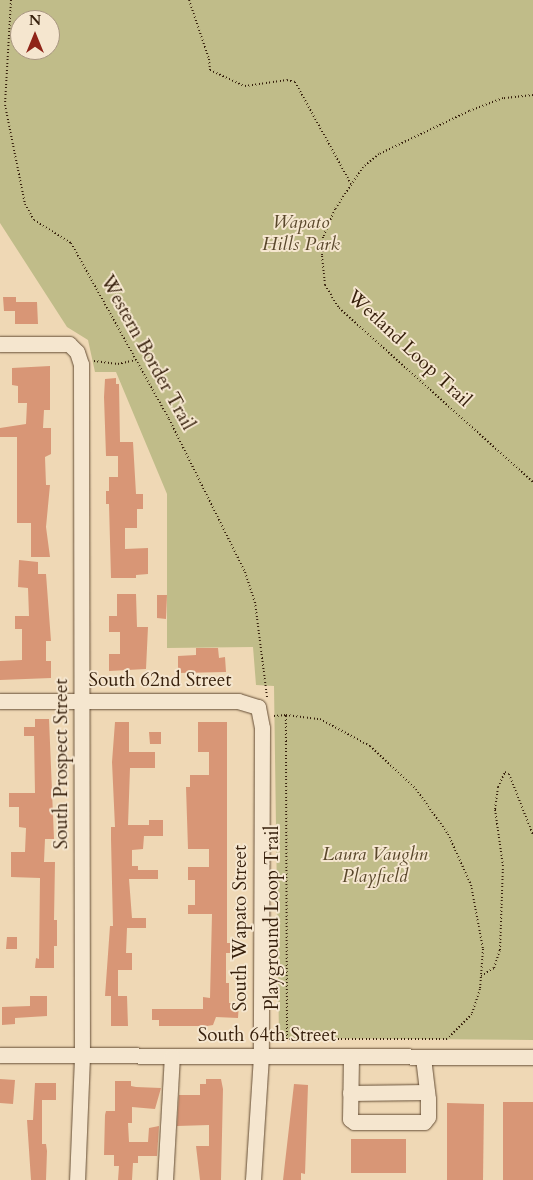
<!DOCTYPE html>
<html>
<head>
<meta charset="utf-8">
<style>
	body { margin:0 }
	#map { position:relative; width:533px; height:1180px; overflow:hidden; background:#efd8b5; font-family:Cardo,serif }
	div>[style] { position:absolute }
	.green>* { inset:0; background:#c0bc89 }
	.building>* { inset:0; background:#d89676 }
	.path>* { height:2px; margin-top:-1px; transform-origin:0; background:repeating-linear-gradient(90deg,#37200c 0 1px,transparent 0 3.5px) }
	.roads { filter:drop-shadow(0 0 1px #654e36) drop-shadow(0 0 1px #654e36) }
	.minor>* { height:15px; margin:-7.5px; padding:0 7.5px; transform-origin:7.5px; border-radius:7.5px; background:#f5e6cf }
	span { translate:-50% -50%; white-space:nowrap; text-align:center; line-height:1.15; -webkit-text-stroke:4px #f5e6cf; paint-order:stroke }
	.park-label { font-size:19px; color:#59472b; font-style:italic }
	.street-label { font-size:19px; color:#37200c }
	.north { position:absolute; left:10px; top:10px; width:50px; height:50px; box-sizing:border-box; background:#f5e6cf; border:1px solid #a99781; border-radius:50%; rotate:0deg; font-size:14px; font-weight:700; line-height:20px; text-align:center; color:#37200c }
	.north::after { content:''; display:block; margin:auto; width:18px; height:22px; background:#8f2418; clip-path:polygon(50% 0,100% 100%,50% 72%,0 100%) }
</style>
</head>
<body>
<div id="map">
	<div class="green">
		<i style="clip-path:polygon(evenodd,0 0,533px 0,533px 1040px,279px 1038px,274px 686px,256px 685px,253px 647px,167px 648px,167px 494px,116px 372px,95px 372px,88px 340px,67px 327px,0 223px,0 0,20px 20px,50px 20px,50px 50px,20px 50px,20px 20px)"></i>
	</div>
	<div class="building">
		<i style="clip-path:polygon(3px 297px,16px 297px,16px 302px,37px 302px,38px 324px,15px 324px,15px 311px,4px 311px)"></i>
		<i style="clip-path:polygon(50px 366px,50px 410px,44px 410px,43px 428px,51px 428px,51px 454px,45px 457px,46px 485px,50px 485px,46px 527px,50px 557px,31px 557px,31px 523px,17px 523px,17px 437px,0 437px,0 428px,26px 424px,27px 403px,18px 403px,18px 386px,12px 385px,12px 368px)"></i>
		<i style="clip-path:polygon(116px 378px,116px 384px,119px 384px,120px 442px,133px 442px,136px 494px,143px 494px,143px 509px,137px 509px,137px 528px,125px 528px,125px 549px,148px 548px,148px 574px,136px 575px,136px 578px,111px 578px,109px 504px,106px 504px,106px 491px,109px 491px,109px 477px,118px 477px,118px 456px,106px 456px,104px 397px,105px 379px)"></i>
		<i style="clip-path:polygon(19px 560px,38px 562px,38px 574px,46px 574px,51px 641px,46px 641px,46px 661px,51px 661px,51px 678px,0 680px,0 661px,22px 660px,22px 629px,15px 629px,15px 616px,29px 616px,28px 588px,18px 587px)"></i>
		<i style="clip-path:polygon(117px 594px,136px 594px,137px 627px,148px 627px,146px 669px,109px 671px,109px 654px,120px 654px,120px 632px,109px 632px,109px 616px,117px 616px)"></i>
		<i style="clip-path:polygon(157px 595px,167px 595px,166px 619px,157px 618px)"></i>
		<i style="clip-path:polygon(196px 648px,218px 648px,219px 658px,225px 657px,226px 672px,178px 673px,178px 656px,196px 655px)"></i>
		<i style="clip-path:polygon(35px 719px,49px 719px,54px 839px,45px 839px,44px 862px,55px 862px,54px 920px,57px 920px,57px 946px,54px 946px,54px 968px,35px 968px,36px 958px,39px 959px,40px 878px,11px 877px,11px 852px,25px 852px,26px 828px,19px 827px,19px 807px,9px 807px,9px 793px,35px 793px,34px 736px,24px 736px,24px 727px,35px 727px)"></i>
		<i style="clip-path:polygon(115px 722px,129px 722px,129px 752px,155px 752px,155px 768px,130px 768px,128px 825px,149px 825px,149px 820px,163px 820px,163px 836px,144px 836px,143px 849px,132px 850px,132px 866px,138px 866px,138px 870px,158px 870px,158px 879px,129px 879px,132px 918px,146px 918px,146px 928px,127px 928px,126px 953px,132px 953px,132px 970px,118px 970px,118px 996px,127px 996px,128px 1026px,111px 1026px,111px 996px,105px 996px,110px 926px,113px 926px,111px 839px,111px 827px,115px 827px,112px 762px)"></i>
		<i style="clip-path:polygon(198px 722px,227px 722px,227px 943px,230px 943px,230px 953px,226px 953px,226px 983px,229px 983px,229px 1003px,239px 1003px,238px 1018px,216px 1017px,213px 1025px,207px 1026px,159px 1026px,159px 1020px,152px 1020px,152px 1009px,203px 1009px,203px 997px,210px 998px,212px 914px,188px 914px,188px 905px,195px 905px,195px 880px,188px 880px,188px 867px,209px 867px,209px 849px,188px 849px,186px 787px,190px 787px,190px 775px,209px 775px,209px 752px,198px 752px)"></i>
		<i style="clip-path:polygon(149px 732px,161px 732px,161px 744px,150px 744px)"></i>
		<i style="clip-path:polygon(7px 937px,17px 937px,17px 949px,6px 949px)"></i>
		<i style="clip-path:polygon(30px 996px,47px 996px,47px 1016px,15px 1018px,15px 1024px,2px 1025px,2px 1007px,30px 1006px)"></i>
		<i style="clip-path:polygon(0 1079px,15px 1080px,13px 1104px,0 1103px)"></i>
		<i style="clip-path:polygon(206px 1079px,221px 1079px,223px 1089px,221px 1180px,200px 1180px,196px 1146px,209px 1146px,209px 1125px,177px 1126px,179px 1095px,200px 1095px,200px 1084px,206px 1084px)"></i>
		<i style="clip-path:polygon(115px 1081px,131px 1081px,131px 1086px,136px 1087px,161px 1088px,155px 1109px,132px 1107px,132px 1123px,128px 1123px,129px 1142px,148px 1142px,149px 1128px,159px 1126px,157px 1156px,138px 1156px,138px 1163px,133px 1163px,132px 1180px,118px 1180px,119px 1166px,114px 1166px,114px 1155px,104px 1155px,105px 1115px,106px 1111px,115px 1111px)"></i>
		<i style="clip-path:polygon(35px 1083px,56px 1083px,56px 1100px,42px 1100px,42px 1144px,46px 1144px,47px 1151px,46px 1180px,31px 1180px,27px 1120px,33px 1120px)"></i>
		<i style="clip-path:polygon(294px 1084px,308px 1085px,305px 1174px,301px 1173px,301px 1180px,283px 1180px)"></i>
		<i style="clip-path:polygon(503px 1102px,533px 1102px,533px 1180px,503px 1180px)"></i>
		<i style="clip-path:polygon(447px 1103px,484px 1104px,483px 1180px,447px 1180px)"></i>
		<i style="clip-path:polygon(351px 1139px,406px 1139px,406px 1173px,351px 1173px)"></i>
	</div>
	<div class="path">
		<i style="left:11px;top:0;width:105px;rotate:93.3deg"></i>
		<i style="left:5px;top:105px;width:101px;rotate:78.6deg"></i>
		<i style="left:25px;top:204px;width:18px;rotate:61deg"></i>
		<i style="left:34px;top:220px;width:44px;rotate:31.9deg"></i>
		<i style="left:71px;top:243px;width:201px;rotate:60.9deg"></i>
		<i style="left:169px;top:419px;width:171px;rotate:63.6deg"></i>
		<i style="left:245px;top:572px;width:32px;rotate:72deg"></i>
		<i style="left:255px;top:602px;width:96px;rotate:82.8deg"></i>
		<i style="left:189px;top:0;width:62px;rotate:71.3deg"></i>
		<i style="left:209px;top:59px;width:11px;rotate:85deg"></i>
		<i style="left:210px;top:70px;width:38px;rotate:25deg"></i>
		<i style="left:245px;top:86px;width:42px;rotate:-8.1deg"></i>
		<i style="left:287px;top:80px;width:8px;rotate:14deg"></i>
		<i style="left:295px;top:82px;width:116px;rotate:61.2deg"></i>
		<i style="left:533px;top:95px;width:30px;rotate:174deg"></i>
		<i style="left:503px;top:98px;width:36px;rotate:159deg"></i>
		<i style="left:469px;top:111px;width:100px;rotate:154.5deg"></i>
		<i style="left:379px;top:154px;width:21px;rotate:141deg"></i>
		<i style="left:363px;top:167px;width:50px;rotate:123.7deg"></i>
		<i style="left:335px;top:209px;width:30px;rotate:113deg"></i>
		<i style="left:323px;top:237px;width:19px;rotate:93deg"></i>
		<i style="left:322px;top:256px;width:29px;rotate:84deg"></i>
		<i style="left:325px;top:285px;width:27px;rotate:59deg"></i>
		<i style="left:339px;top:308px;width:261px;rotate:41.9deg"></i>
		<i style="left:94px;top:361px;width:24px;rotate:7deg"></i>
		<i style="left:118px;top:364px;width:18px;rotate:-13deg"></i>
		<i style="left:274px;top:716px;width:12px;rotate:-5deg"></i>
		<i style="left:286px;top:715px;width:34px;rotate:7deg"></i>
		<i style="left:320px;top:719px;width:57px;rotate:28.4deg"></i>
		<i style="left:370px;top:746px;width:63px;rotate:43.1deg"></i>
		<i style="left:416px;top:789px;width:55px;rotate:54.6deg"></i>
		<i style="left:448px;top:834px;width:56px;rotate:65.7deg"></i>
		<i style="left:471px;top:885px;width:65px;rotate:79.4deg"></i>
		<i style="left:483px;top:949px;width:40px;rotate:94.3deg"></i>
		<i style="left:480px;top:989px;width:26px;rotate:108deg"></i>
		<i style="left:472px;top:1014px;width:35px;rotate:135deg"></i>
		<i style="left:447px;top:1039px;width:160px;rotate:180deg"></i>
		<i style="left:287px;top:1039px;width:324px;rotate:-90.2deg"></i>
		<i style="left:481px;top:976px;width:15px;rotate:-32deg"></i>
		<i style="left:494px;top:968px;width:19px;rotate:-72deg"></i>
		<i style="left:500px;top:950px;width:84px;rotate:-88deg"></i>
		<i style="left:503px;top:866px;width:58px;rotate:-98deg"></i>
		<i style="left:495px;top:809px;width:22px;rotate:-82deg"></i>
		<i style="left:498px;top:787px;width:17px;rotate:-65deg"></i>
		<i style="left:505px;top:772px;width:4px;rotate:27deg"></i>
		<i style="left:509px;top:774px;width:66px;rotate:68.5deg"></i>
	</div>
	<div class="roads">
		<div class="minor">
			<i style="left:0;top:344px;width:69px"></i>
			<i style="left:69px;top:344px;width:11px;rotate:45deg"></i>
			<i style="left:77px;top:352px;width:13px;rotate:72deg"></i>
			<i style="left:81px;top:364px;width:693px;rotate:89.92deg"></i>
			<i style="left:82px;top:1057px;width:123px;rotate:92.3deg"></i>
			<i style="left:0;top:701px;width:238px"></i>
			<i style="left:238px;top:701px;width:21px;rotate:17deg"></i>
			<i style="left:258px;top:707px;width:21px;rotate:79deg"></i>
			<i style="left:262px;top:728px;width:328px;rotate:90.2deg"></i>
			<i style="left:261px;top:1056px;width:124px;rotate:93.7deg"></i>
			<i style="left:0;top:1055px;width:533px;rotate:0.21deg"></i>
			<i style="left:351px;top:1057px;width:62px;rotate:90.9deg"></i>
			<i style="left:350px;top:1119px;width:5px;rotate:37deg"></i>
			<i style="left:354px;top:1122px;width:70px"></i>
			<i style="left:424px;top:1122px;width:6px;rotate:-51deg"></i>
			<i style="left:428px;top:1117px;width:18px;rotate:-90deg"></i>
			<i style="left:428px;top:1099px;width:42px;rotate:-96.8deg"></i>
			<i style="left:350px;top:1093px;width:77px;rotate:-0.7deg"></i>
			<i style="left:165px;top:1180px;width:124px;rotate:-86.8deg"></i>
		</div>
	</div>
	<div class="park-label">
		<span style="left:301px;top:234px">Wapato<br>Hills Park</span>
		<span style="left:375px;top:866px">Laura Vaughn<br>Playfield</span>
	</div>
	<div class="street-label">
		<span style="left:409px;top:349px;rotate:43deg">Wetland Loop Trail</span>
		<span style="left:147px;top:353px;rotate:61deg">Western Border Trail</span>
		<span style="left:160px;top:681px">South 62nd Street</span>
		<span style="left:62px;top:764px;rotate:-90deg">South Prospect Street</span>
		<span style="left:273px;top:918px;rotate:-90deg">Playground Loop Trail</span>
		<span style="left:241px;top:928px;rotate:-90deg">South Wapato Street</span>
		<span style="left:267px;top:1036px">South 64th Street</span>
	</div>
	<div class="north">N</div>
</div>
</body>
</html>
